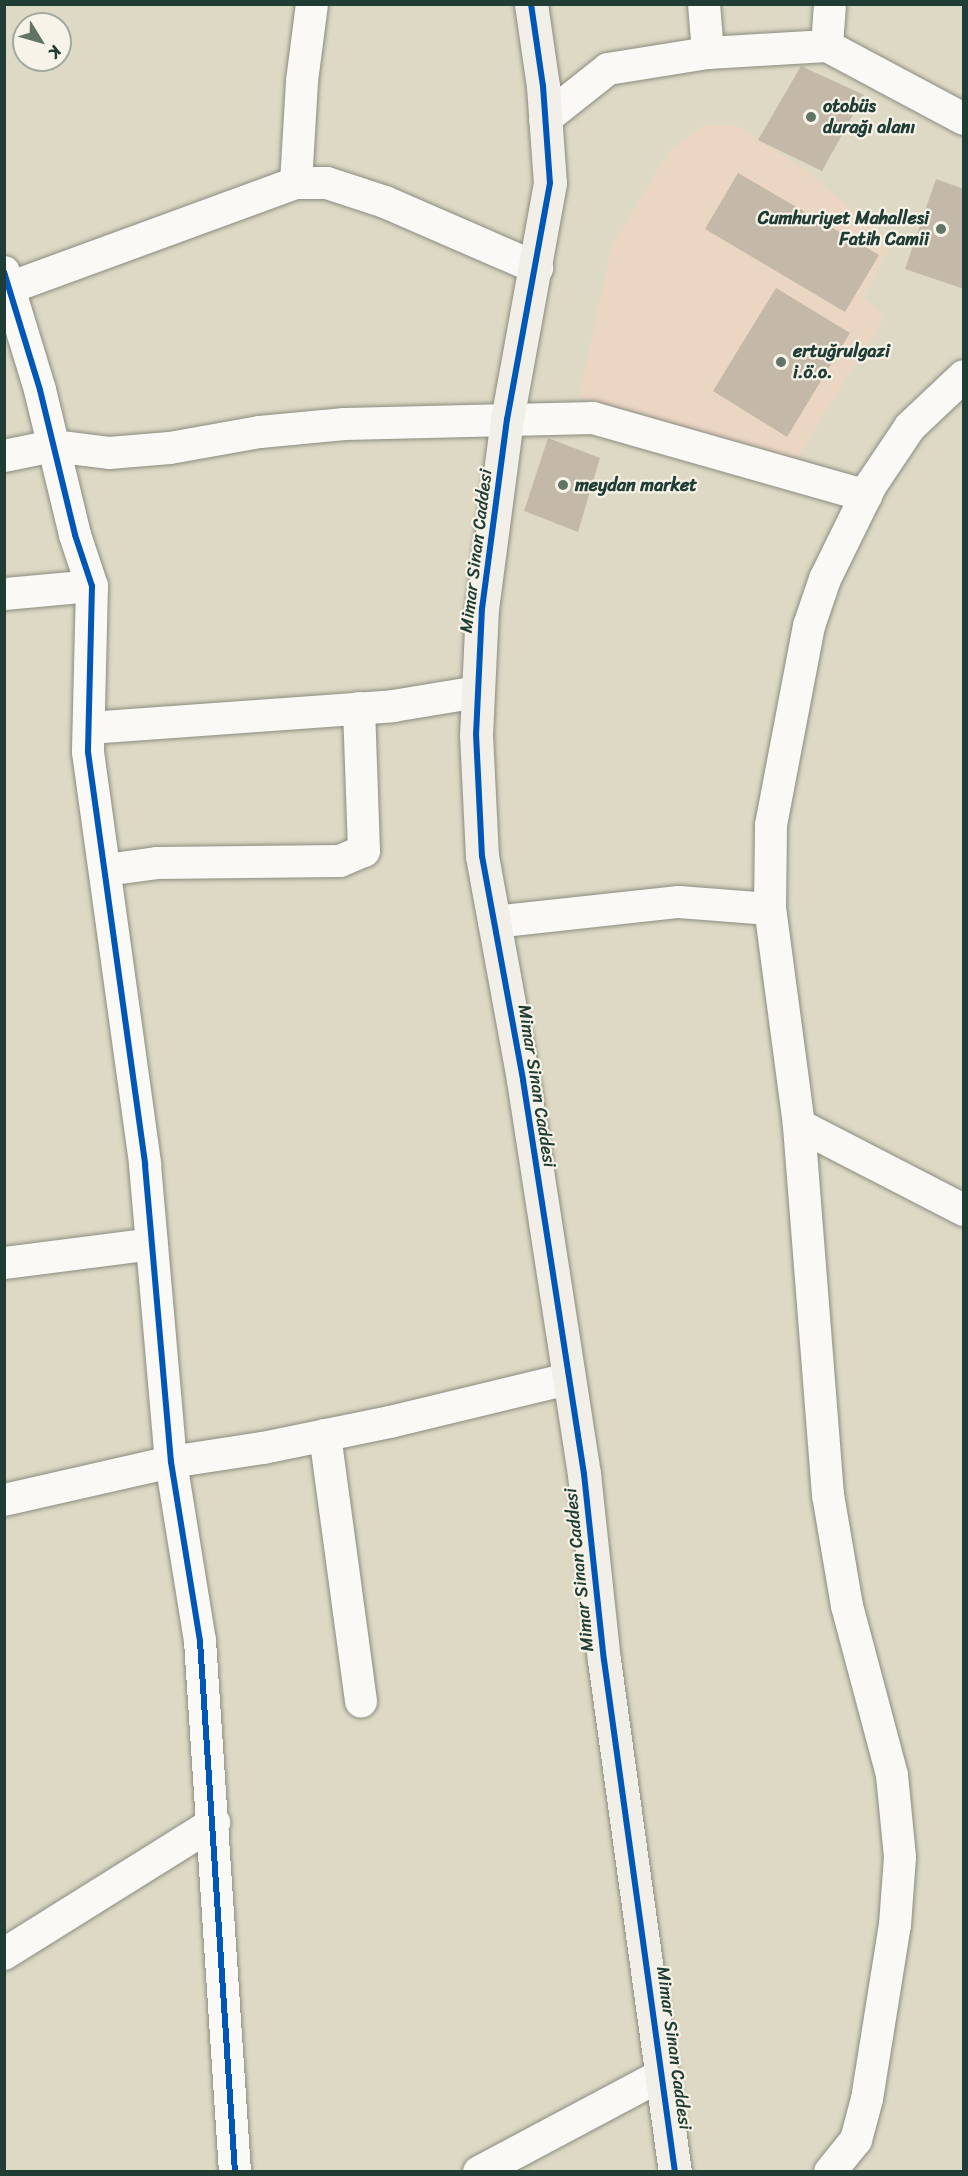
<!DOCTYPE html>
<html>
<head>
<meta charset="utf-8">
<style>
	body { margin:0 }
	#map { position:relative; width:968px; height:2176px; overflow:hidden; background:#ded9c4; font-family:Sriracha,sans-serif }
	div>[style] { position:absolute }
	.built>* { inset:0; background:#ebd5c3 }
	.building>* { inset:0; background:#c4b9a8 }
	.roads { filter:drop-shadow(0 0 2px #8a8c80) drop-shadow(0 0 2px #8a8c80) }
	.street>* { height:32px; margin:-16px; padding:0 16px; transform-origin:16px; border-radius:16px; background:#faf9f6 }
	.secondary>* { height:33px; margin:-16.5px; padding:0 16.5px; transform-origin:16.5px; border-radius:16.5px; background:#f2efe8 }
	.cycleway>* { height:6px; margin:-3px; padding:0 3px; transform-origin:3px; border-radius:3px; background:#0057b8 }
	.dots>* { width:16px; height:16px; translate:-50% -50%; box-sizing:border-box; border:3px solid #f7f3e8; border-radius:50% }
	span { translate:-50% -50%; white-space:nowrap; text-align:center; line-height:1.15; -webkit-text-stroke:4.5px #f7f3e8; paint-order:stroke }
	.poi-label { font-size:18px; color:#1f3d34; font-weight:700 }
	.left { translate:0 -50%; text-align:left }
	.right { translate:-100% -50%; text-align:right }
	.street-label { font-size:18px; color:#1f3d34 }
	.frame { position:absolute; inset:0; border:6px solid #1f3d34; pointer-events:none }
	.north { position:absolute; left:12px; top:12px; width:60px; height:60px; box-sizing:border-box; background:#f7f3e8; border:2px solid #a1aaa0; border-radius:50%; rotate:127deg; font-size:16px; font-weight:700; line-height:24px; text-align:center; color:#1f3d34 }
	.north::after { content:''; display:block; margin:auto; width:21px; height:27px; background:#627466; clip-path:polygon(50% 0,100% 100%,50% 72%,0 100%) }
</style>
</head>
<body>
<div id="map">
	<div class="built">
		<i style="clip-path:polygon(704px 125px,736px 125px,800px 166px,892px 242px,864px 297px,884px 317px,794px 463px,579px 397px,612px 246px,670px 150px)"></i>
	</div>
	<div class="building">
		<i style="clip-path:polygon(801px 66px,864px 95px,822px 171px,758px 140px)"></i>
		<i style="clip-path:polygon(738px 173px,879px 255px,845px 312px,705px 229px)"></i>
		<i style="clip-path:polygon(936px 179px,964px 189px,964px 289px,905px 269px)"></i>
		<i style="clip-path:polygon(776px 288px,850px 333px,787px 437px,713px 391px)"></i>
		<i style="clip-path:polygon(548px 438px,600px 458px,578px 532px,524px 511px)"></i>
	</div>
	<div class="roads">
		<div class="street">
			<i style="left:704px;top:4px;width:49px;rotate:85.3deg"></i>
			<i style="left:827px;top:46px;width:42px;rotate:-85.9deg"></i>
			<i style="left:545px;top:119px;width:80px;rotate:-38.4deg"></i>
			<i style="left:608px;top:69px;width:101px;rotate:-9.1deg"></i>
			<i style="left:708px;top:53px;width:119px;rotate:-3.4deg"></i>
			<i style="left:827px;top:46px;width:155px;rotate:28.1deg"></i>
			<i style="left:296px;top:183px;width:102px;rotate:-86.6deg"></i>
			<i style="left:302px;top:81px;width:78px;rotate:-82.6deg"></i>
			<i style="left:4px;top:272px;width:123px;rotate:73deg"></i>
			<i style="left:40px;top:390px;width:149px;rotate:76.4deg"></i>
			<i style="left:75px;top:535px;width:54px;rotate:71.6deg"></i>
			<i style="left:92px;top:586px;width:166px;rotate:91.4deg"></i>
			<i style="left:88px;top:752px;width:417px;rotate:82.1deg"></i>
			<i style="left:145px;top:1165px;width:298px;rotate:85deg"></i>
			<i style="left:171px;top:1462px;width:181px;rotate:80.8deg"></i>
			<i style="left:200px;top:1641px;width:532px;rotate:86.23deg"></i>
			<i style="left:9px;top:288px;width:306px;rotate:-20.1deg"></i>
			<i style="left:296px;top:183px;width:31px"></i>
			<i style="left:327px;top:183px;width:61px;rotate:18.1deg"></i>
			<i style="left:385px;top:202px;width:166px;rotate:23.5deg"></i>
			<i style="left:4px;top:456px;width:50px;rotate:-11.5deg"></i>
			<i style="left:53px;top:446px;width:56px;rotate:7.1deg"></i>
			<i style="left:109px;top:453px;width:61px;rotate:-4.7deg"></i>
			<i style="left:170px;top:448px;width:91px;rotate:-10.1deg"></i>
			<i style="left:260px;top:432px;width:85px;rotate:-5.4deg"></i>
			<i style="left:345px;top:424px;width:248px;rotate:-1.4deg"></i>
			<i style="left:593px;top:418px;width:284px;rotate:15.9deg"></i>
			<i style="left:4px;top:594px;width:88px;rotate:-5.2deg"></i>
			<i style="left:89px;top:728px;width:305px;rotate:-4.1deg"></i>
			<i style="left:393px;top:706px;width:86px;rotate:-9.4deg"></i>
			<i style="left:106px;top:870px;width:51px;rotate:-7.8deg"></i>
			<i style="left:157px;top:863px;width:183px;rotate:-0.6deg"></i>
			<i style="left:340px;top:861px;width:26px;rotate:-23deg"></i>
			<i style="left:364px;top:851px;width:143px;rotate:-92deg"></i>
			<i style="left:494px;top:922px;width:186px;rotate:-6.2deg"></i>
			<i style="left:679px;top:902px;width:91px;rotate:4.4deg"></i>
			<i style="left:799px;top:1125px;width:186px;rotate:27.3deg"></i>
			<i style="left:4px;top:1263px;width:149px;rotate:-7.3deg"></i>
			<i style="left:325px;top:1435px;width:269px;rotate:82.3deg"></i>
			<i style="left:4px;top:1500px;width:171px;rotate:-12.8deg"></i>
			<i style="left:171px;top:1462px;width:93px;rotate:-8.7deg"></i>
			<i style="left:263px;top:1448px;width:130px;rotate:-11.6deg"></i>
			<i style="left:390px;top:1422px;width:183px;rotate:-13.6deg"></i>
			<i style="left:4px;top:1954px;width:248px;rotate:-32deg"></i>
			<i style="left:479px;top:2172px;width:208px;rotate:-28deg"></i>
			<i style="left:830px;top:2172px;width:41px;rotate:-50.9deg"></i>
			<i style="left:856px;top:2140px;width:42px;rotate:-75deg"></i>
			<i style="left:867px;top:2099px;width:176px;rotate:-80.9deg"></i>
			<i style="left:895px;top:1925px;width:68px;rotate:-85.8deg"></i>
			<i style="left:900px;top:1857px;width:82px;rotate:-95.6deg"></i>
			<i style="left:892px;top:1775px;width:175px;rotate:-104.9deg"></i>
			<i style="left:847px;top:1606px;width:113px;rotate:-99.7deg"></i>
			<i style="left:828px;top:1495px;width:371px;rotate:-94.5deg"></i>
			<i style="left:799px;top:1125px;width:218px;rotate:-97.6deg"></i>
			<i style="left:770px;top:909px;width:84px;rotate:-89.3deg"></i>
			<i style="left:771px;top:825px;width:203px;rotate:-79.2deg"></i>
			<i style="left:809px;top:626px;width:50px;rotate:-71.2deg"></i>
			<i style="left:825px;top:579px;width:105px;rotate:-63.9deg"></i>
			<i style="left:871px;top:485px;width:70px;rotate:-56.1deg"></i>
			<i style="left:910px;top:427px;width:74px;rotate:-43.4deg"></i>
		</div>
		<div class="secondary">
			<i style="left:531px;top:4px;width:83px;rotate:81.7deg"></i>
			<i style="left:543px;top:86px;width:97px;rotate:85.9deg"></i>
			<i style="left:550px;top:183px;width:240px;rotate:100.3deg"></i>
			<i style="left:507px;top:419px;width:191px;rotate:97.5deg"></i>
			<i style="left:482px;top:608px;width:126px;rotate:92.7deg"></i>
			<i style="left:476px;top:734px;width:122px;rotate:87.2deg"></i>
			<i style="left:482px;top:856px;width:228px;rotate:79.6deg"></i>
			<i style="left:523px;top:1080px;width:399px;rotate:81.2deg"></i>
			<i style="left:584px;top:1474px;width:187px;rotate:83.9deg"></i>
			<i style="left:604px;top:1660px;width:517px;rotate:82.11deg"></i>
		</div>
	</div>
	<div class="cycleway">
		<i style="left:531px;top:4px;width:83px;rotate:81.7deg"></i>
		<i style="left:543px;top:86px;width:97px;rotate:85.9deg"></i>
		<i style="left:550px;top:183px;width:240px;rotate:100.3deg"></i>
		<i style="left:507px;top:419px;width:191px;rotate:97.5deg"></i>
		<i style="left:482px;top:608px;width:126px;rotate:92.7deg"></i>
		<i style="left:476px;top:734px;width:122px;rotate:87.2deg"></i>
		<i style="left:482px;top:856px;width:228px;rotate:79.6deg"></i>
		<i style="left:523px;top:1080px;width:399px;rotate:81.2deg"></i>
		<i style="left:584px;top:1474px;width:187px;rotate:83.9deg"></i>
		<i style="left:604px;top:1660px;width:517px;rotate:82.11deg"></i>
		<i style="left:4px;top:272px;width:123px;rotate:73deg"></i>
		<i style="left:40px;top:390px;width:149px;rotate:76.4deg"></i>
		<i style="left:75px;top:535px;width:54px;rotate:71.6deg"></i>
		<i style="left:92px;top:586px;width:166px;rotate:91.4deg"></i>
		<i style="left:88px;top:752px;width:417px;rotate:82.1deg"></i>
		<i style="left:145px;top:1165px;width:298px;rotate:85deg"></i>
		<i style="left:171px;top:1462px;width:181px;rotate:80.8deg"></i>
		<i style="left:200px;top:1641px;width:532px;rotate:86.23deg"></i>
	</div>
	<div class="dots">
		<i style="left:811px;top:117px;background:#627466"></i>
		<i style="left:941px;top:229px;background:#627466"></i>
		<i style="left:781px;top:362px;background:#627466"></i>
		<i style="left:563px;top:485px;background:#627466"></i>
	</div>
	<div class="poi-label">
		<span class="left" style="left:823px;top:117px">otobüs<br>durağı alanı</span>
		<span class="right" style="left:929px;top:229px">Cumhuriyet Mahallesi<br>Fatih Camii</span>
		<span class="left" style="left:793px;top:362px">ertuğrulgazi<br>i.ö.o.</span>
		<span class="left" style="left:575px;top:485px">meydan market</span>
	</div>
	<div class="street-label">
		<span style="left:476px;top:551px;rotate:-83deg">Mimar Sinan Caddesi</span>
		<span style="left:537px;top:1086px;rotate:81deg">Mimar Sinan Caddesi</span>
		<span style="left:579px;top:1570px;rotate:-96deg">Mimar Sinan Caddesi</span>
		<span style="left:674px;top:2048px;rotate:82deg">Mimar Sinan Caddesi</span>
	</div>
	<div class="frame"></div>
	<div class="north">K</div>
</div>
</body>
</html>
